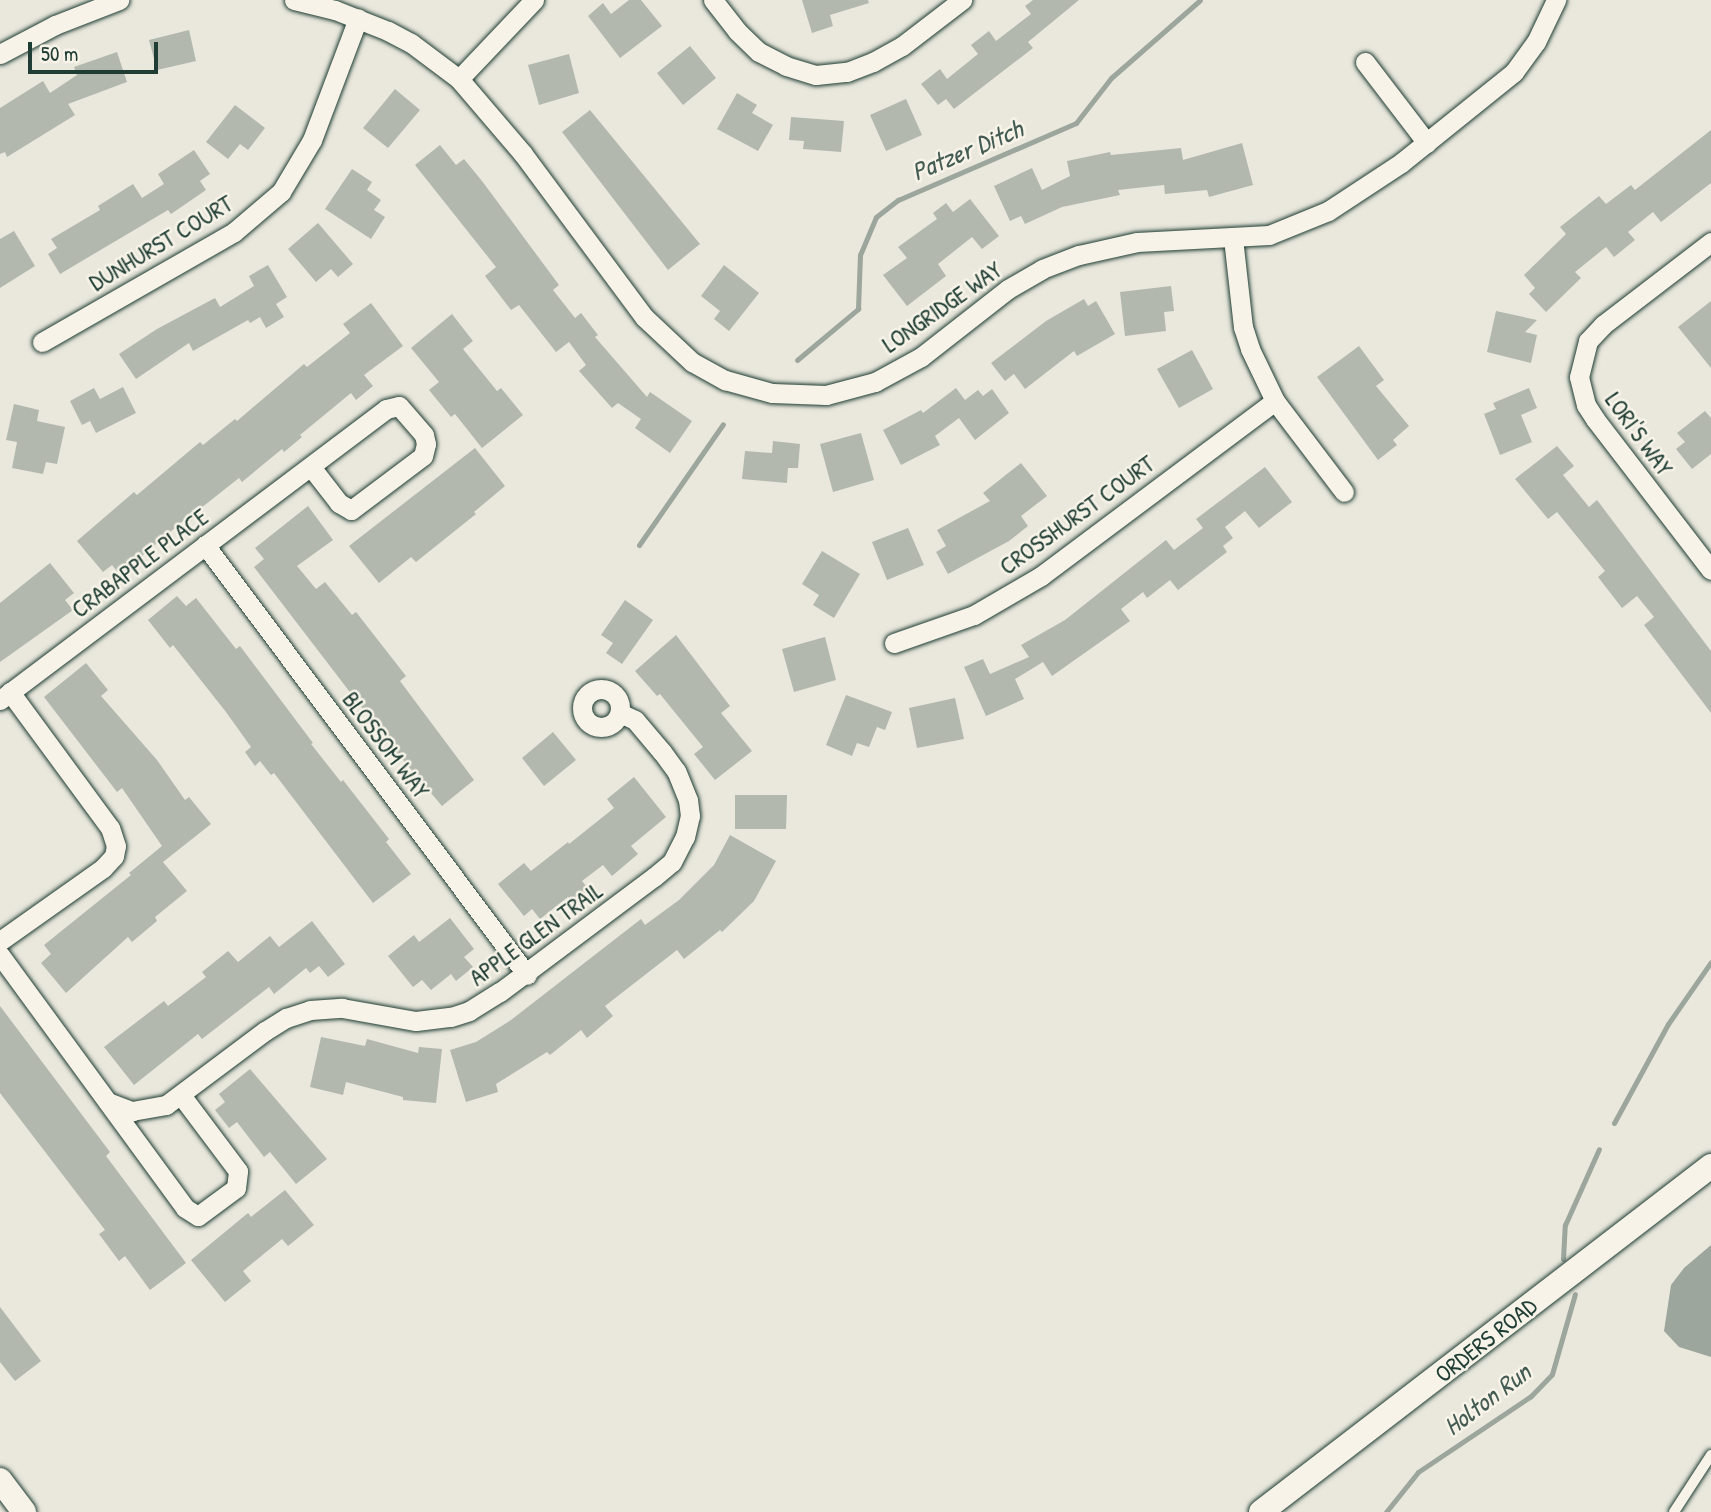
<!DOCTYPE html>
<html>
<head>
<meta charset="utf-8">
<style>
	body { margin:0 }
	#map { position:relative; width:1711px; height:1512px; overflow:hidden; background:#eae8dd; font-family:"Patrick Hand",sans-serif }
	div>[style] { position:absolute }
	.water>* { inset:0; background:#9ca69c }
	.stream>* { height:5px; margin:-2.5px; padding:0 2.5px; transform-origin:2.5px; border-radius:2.5px; background:#9ca69c }
	.building>* { inset:0; background:#b2b8ae }
	.roads { filter:drop-shadow(0 0 2px #1f3d34) drop-shadow(0 0 2px #1f3d34) }
	.service>* { height:10px; margin:-5px; padding:0 5px; transform-origin:5px; border-radius:5px; background:#f7f3e8 }
	.minor>* { height:19px; margin:-9.5px; padding:0 9.5px; transform-origin:9.5px; border-radius:9.5px; background:#f7f3e8 }
	.minor>.ring { margin:-9.5px; padding:0; box-sizing:content-box; background:none; border:19px solid #f7f3e8; border-radius:50% }
	.tertiary>* { height:24px; margin:-12px; padding:0 12px; transform-origin:12px; border-radius:12px; background:#f7f3e8 }
	span { translate:-50% -50%; white-space:nowrap; text-align:center; line-height:1.15; -webkit-text-stroke:5px #f7f3e8; paint-order:stroke }
	.street-label { font-size:24px; color:#1f3d34 }
	.water-label { font-size:26px; color:#445c53; font-style:italic }
	.scale { position:absolute; left:28px; top:42px; width:130px; height:32px; box-sizing:border-box; border:4px solid #1f3d34; border-top:0; padding-left:9px; font-size:21px; line-height:24px; white-space:nowrap; color:#1f3d34; -webkit-text-stroke:5px #f7f3e8; paint-order:stroke }
</style>
</head>
<body>
<div id="map">
	<div class="water">
		<i style="clip-path:polygon(1711px 1245px,1711px 1357px,1679px 1347px,1664px 1331px,1671px 1285px,1684px 1268px)"></i>
	</div>
	<div class="stream">
		<i style="left:797px;top:360px;width:80px;rotate:-39.9deg"></i>
		<i style="left:858px;top:309px;width:54px;rotate:-87.9deg"></i>
		<i style="left:860px;top:255px;width:41px;rotate:-67.2deg"></i>
		<i style="left:876px;top:217px;width:28px;rotate:-38deg"></i>
		<i style="left:898px;top:200px;width:194px;rotate:-23.4deg"></i>
		<i style="left:1076px;top:123px;width:57px;rotate:-52.1deg"></i>
		<i style="left:1111px;top:78px;width:118px;rotate:-41.2deg"></i>
		<i style="left:639px;top:545px;width:147px;rotate:-55.2deg"></i>
		<i style="left:1614px;top:1123px;width:113px;rotate:-61.4deg"></i>
		<i style="left:1668px;top:1024px;width:75px;rotate:-55.3deg"></i>
		<i style="left:1563px;top:1259px;width:34px;rotate:-87deg"></i>
		<i style="left:1565px;top:1225px;width:83px;rotate:-65.9deg"></i>
		<i style="left:1386px;top:1512px;width:51px;rotate:-51.3deg"></i>
		<i style="left:1418px;top:1472px;width:136px;rotate:-33.9deg"></i>
		<i style="left:1531px;top:1396px;width:30px;rotate:-46deg"></i>
		<i style="left:1552px;top:1374px;width:83px;rotate:-74deg"></i>
	</div>
	<div class="building">
		<i style="clip-path:polygon(629px 0,641px 0,662px 26px,620px 58px,588px 16px,603px 3px,611px 14px)"></i>
		<i style="clip-path:polygon(802px 0,868px 0,869px 3px,830px 15px,833px 26px,812px 33px)"></i>
		<i style="clip-path:polygon(1033px 0,1079px 0,1028px 42px,1033px 48px,954px 109px,946px 99px,938px 105px,921px 84px,940px 69px,947px 79px,978px 54px,971px 45px,989px 31px,996px 41px,1031px 14px,1025px 6px)"></i>
		<i style="clip-path:polygon(189px 30px,196px 61px,157px 70px,149px 40px)"></i>
		<i style="clip-path:polygon(690px 46px,716px 78px,683px 105px,657px 73px)"></i>
		<i style="clip-path:polygon(117px 52px,127px 82px,68px 104px,75px 115px,7px 157px,5px 152px,0 154px,0 108px,43px 81px,50px 93px,77px 75px,74px 67px)"></i>
		<i style="clip-path:polygon(569px 54px,579px 93px,539px 105px,528px 65px)"></i>
		<i style="clip-path:polygon(395px 89px,420px 110px,388px 148px,363px 128px)"></i>
		<i style="clip-path:polygon(737px 93px,757px 105px,752px 113px,773px 125px,758px 151px,717px 129px)"></i>
		<i style="clip-path:polygon(906px 99px,922px 135px,886px 151px,870px 115px)"></i>
		<i style="clip-path:polygon(235px 105px,265px 128px,248px 150px,240px 144px,228px 159px,206px 142px)"></i>
		<i style="clip-path:polygon(590px 110px,700px 244px,668px 270px,562px 132px)"></i>
		<i style="clip-path:polygon(791px 117px,844px 121px,841px 152px,803px 149px,804px 141px,789px 140px)"></i>
		<i style="clip-path:polygon(1711px 130px,1711px 183px,1661px 222px,1653px 212px,1628px 232px,1635px 240px,1614px 257px,1606px 247px,1575px 272px,1581px 278px,1546px 312px,1529px 294px,1535px 288px,1524px 275px,1566px 234px,1560px 227px,1599px 196px,1606px 204px,1631px 185px,1635px 190px)"></i>
		<i style="clip-path:polygon(1242px 143px,1253px 185px,1209px 197px,1207px 190px,1165px 194px,1164px 185px,1118px 190px,1120px 195px,1062px 207px,1025px 224px,1021px 216px,1010px 221px,994px 186px,1032px 168px,1042px 190px,1070px 176px,1067px 161px,1110px 152px,1111px 155px,1181px 148px,1183px 160px)"></i>
		<i style="clip-path:polygon(440px 145px,456px 165px,464px 159px,482px 181px,559px 285px,553px 290px,575px 318px,581px 313px,598px 335px,595px 337px,647px 397px,650px 392px,692px 421px,670px 453px,635px 428px,641px 419px,618px 403px,612px 408px,579px 371px,586px 365px,569px 342px,556px 352px,519px 305px,511px 310px,485px 276px,496px 267px,415px 165px)"></i>
		<i style="clip-path:polygon(194px 150px,210px 174px,200px 181px,206px 190px,171px 214px,168px 210px,60px 274px,48px 254px,57px 248px,51px 239px,100px 210px,98px 206px,133px 184px,142px 198px,164px 184px,158px 174px)"></i>
		<i style="clip-path:polygon(352px 169px,372px 182px,367px 190px,381px 200px,374px 210px,385px 217px,371px 239px,325px 209px)"></i>
		<i style="clip-path:polygon(970px 199px,999px 236px,982px 249px,972px 237px,938px 264px,946px 276px,907px 306px,883px 275px,907px 258px,898px 247px,937px 219px,933px 213px,946px 203px,953px 212px)"></i>
		<i style="clip-path:polygon(318px 223px,353px 264px,338px 277px,331px 269px,316px 282px,288px 249px)"></i>
		<i style="clip-path:polygon(14px 231px,35px 266px,0 288px,0 239px)"></i>
		<i style="clip-path:polygon(268px 265px,287px 297px,276px 304px,284px 317px,266px 328px,260px 317px,250px 323px,248px 320px,193px 351px,189px 343px,136px 379px,119px 354px,157px 329px,215px 298px,220px 307px,254px 286px,249px 276px)"></i>
		<i style="clip-path:polygon(724px 265px,759px 293px,729px 331px,714px 319px,720px 311px,701px 296px)"></i>
		<i style="clip-path:polygon(1171px 286px,1174px 311px,1164px 312px,1166px 331px,1125px 336px,1120px 292px)"></i>
		<i style="clip-path:polygon(1084px 299px,1088px 306px,1096px 301px,1115px 334px,1077px 356px,1074px 351px,1025px 389px,1014px 374px,1005px 381px,991px 363px,1046px 321px)"></i>
		<i style="clip-path:polygon(1711px 301px,1711px 368px,1678px 327px)"></i>
		<i style="clip-path:polygon(371px 303px,403px 346px,364px 375px,373px 386px,356px 400px,351px 393px,300px 435px,302px 437px,284px 452px,282px 449px,242px 482px,239px 478px,201px 508px,203px 511px,187px 524px,184px 520px,120px 575px,112px 565px,103px 572px,77px 541px,134px 492px,137px 495px,200px 442px,203px 445px,235px 419px,237px 421px,304px 364px,307px 367px,350px 333px,343px 324px)"></i>
		<i style="clip-path:polygon(1496px 311px,1537px 320px,1525px 332px,1537px 335px,1531px 363px,1487px 352px)"></i>
		<i style="clip-path:polygon(452px 314px,473px 341px,463px 349px,497px 391px,501px 388px,523px 415px,482px 448px,455px 414px,451px 417px,429px 390px,439px 382px,411px 348px)"></i>
		<i style="clip-path:polygon(1359px 346px,1384px 380px,1376px 386px,1409px 426px,1393px 440px,1397px 445px,1378px 460px,1317px 377px)"></i>
		<i style="clip-path:polygon(1192px 350px,1213px 389px,1179px 408px,1157px 369px)"></i>
		<i style="clip-path:polygon(123px 387px,136px 413px,96px 433px,90px 421px,82px 425px,70px 401px,94px 388px,100px 399px)"></i>
		<i style="clip-path:polygon(956px 388px,965px 400px,978px 390px,983px 396px,992px 389px,1009px 413px,975px 440px,959px 418px,935px 436px,940px 445px,901px 465px,883px 430px,921px 410px,923px 413px)"></i>
		<i style="clip-path:polygon(1529px 388px,1537px 408px,1521px 415px,1532px 442px,1500px 455px,1484px 414px,1496px 409px,1493px 403px)"></i>
		<i style="clip-path:polygon(14px 404px,39px 410px,37px 421px,65px 427px,57px 464px,46px 462px,43px 474px,12px 468px,17px 442px,6px 440px)"></i>
		<i style="clip-path:polygon(1705px 411px,1711px 418px,1711px 454px,1692px 469px,1676px 449px,1685px 442px,1677px 433px)"></i>
		<i style="clip-path:polygon(861px 433px,874px 480px,833px 492px,820px 444px)"></i>
		<i style="clip-path:polygon(773px 441px,800px 444px,798px 468px,788px 468px,787px 483px,742px 479px,745px 451px,772px 453px)"></i>
		<i style="clip-path:polygon(1557px 446px,1574px 466px,1563px 475px,1589px 507px,1597px 500px,1711px 651px,1711px 713px,1644px 625px,1654px 617px,1637px 596px,1622px 608px,1598px 577px,1605px 571px,1557px 512px,1548px 519px,1515px 479px)"></i>
		<i style="clip-path:polygon(475px 448px,505px 486px,474px 512px,476px 514px,416px 562px,411px 557px,379px 583px,349px 546px)"></i>
		<i style="clip-path:polygon(1021px 463px,1047px 496px,1021px 516px,1028px 526px,1009px 541px,948px 574px,936px 552px,946px 546px,937px 530px,990px 501px,983px 493px)"></i>
		<i style="clip-path:polygon(1265px 467px,1292px 502px,1259px 528px,1245px 511px,1225px 527px,1233px 538px,1223px 546px,1227px 552px,1178px 590px,1170px 580px,1147px 598px,1143px 592px,1121px 609px,1130px 621px,1052px 676px,1043px 662px,1015px 679px,1024px 699px,986px 716px,964px 667px,983px 659px,990px 674px,1029px 657px,1021px 645px,1065px 620px,1166px 540px,1174px 550px,1203px 528px,1196px 519px)"></i>
		<i style="clip-path:polygon(308px 506px,333px 540px,297px 566px,316px 589px,325px 582px,352px 615px,356px 612px,406px 676px,400px 681px,474px 780px,442px 806px,392px 747px,254px 567px,264px 559px,255px 548px)"></i>
		<i style="clip-path:polygon(908px 528px,924px 565px,887px 580px,872px 542px)"></i>
		<i style="clip-path:polygon(822px 551px,860px 574px,834px 618px,813px 605px,819px 595px,802px 584px)"></i>
		<i style="clip-path:polygon(50px 563px,74px 593px,65px 600px,73px 610px,0 662px,0 603px)"></i>
		<i style="clip-path:polygon(177px 596px,186px 606px,196px 598px,236px 649px,240px 646px,313px 743px,311px 744px,341px 782px,343px 780px,389px 839px,386px 842px,411px 874px,373px 903px,274px 773px,271px 775px,260px 761px,255px 766px,245px 752px,251px 747px,226px 712px,173px 645px,170px 648px,148px 620px)"></i>
		<i style="clip-path:polygon(625px 600px,653px 620px,622px 664px,606px 653px,613px 643px,601px 635px)"></i>
		<i style="clip-path:polygon(676px 635px,730px 706px,721px 713px,752px 751px,715px 780px,694px 754px,703px 747px,660px 694px,657px 696px,635px 671px)"></i>
		<i style="clip-path:polygon(825px 637px,836px 680px,794px 692px,782px 649px)"></i>
		<i style="clip-path:polygon(86px 663px,108px 690px,101px 696px,157px 760px,185px 800px,189px 797px,211px 824px,163px 862px,187px 891px,155px 917px,157px 921px,132px 942px,128px 937px,66px 993px,41px 963px,51px 954px,44px 945px,131px 875px,129px 873px,162px 846px,122px 788px,117px 792px,44px 697px)"></i>
		<i style="clip-path:polygon(846px 695px,892px 712px,885px 730px,877px 727px,869px 747px,857px 743px,852px 756px,826px 745px)"></i>
		<i style="clip-path:polygon(955px 698px,964px 739px,917px 748px,909px 708px)"></i>
		<i style="clip-path:polygon(553px 732px,576px 760px,544px 786px,522px 758px)"></i>
		<i style="clip-path:polygon(634px 777px,666px 817px,631px 846px,638px 854px,612px 876px,603px 865px,582px 881px,591px 892px,574px 905px,568px 897px,540px 919px,532px 909px,524px 916px,498px 884px,524px 863px,531px 871px,568px 842px,569px 844px,614px 808px,607px 799px)"></i>
		<i style="clip-path:polygon(735px 795px,787px 795px,786px 829px,735px 829px)"></i>
		<i style="clip-path:polygon(730px 835px,776px 861px,754px 901px,722px 932px,720px 930px,684px 959px,677px 950px,605px 1006px,613px 1016px,587px 1038px,581px 1030px,550px 1055px,547px 1052px,496px 1084px,498px 1092px,466px 1102px,450px 1050px,476px 1042px,511px 1020px,641px 919px,645px 925px,679px 900px,714px 865px)"></i>
		<i style="clip-path:polygon(450px 918px,474px 949px,464px 957px,473px 967px,456px 981px,451px 974px,431px 990px,422px 980px,413px 987px,388px 956px,414px 935px,419px 942px)"></i>
		<i style="clip-path:polygon(312px 921px,345px 964px,328px 977px,319px 966px,310px 973px,306px 968px,274px 994px,269px 987px,202px 1039px,198px 1034px,134px 1085px,104px 1047px,164px 1001px,168px 1006px,206px 977px,202px 972px,228px 951px,238px 962px,270px 936px,279px 947px)"></i>
		<i style="clip-path:polygon(0 1006px,110px 1152px,106px 1156px,186px 1263px,150px 1290px,125px 1256px,119px 1261px,99px 1234px,105px 1230px,0 1093px)"></i>
		<i style="clip-path:polygon(321px 1037px,365px 1046px,367px 1039px,418px 1053px,419px 1047px,442px 1049px,436px 1103px,403px 1100px,403px 1097px,346px 1082px,343px 1095px,310px 1087px)"></i>
		<i style="clip-path:polygon(250px 1069px,327px 1159px,296px 1184px,270px 1152px,264px 1157px,237px 1122px,229px 1128px,215px 1110px,225px 1102px,219px 1094px)"></i>
		<i style="clip-path:polygon(285px 1190px,314px 1225px,288px 1246px,282px 1239px,243px 1271px,251px 1281px,225px 1302px,191px 1260px,248px 1213px,251px 1217px)"></i>
		<i style="clip-path:polygon(0 1307px,41px 1361px,15px 1381px,0 1362px)"></i>
	</div>
	<div class="roads">
		<div class="service">
			<i style="left:1674px;top:1512px;width:68px;rotate:-57deg"></i>
		</div>
		<div class="minor">
			<i style="left:294px;top:0;width:42px;rotate:13.7deg"></i>
			<i style="left:335px;top:10px;width:57px;rotate:21.6deg"></i>
			<i style="left:388px;top:31px;width:26px;rotate:28deg"></i>
			<i style="left:411px;top:43px;width:60px;rotate:36.9deg"></i>
			<i style="left:459px;top:79px;width:99px;rotate:49.5deg"></i>
			<i style="left:523px;top:154px;width:203px;rotate:53.4deg"></i>
			<i style="left:644px;top:317px;width:66px;rotate:43.2deg"></i>
			<i style="left:692px;top:362px;width:38px;rotate:29deg"></i>
			<i style="left:725px;top:380px;width:49px;rotate:15.5deg"></i>
			<i style="left:772px;top:393px;width:54px;rotate:2.1deg"></i>
			<i style="left:826px;top:395px;width:51px;rotate:-14.9deg"></i>
			<i style="left:875px;top:382px;width:52px;rotate:-28.5deg"></i>
			<i style="left:921px;top:357px;width:110px;rotate:-38deg"></i>
			<i style="left:1008px;top:289px;width:39px;rotate:-30deg"></i>
			<i style="left:1042px;top:269px;width:40px;rotate:-21deg"></i>
			<i style="left:1079px;top:255px;width:59px;rotate:-12.6deg"></i>
			<i style="left:1137px;top:242px;width:132px;rotate:-3deg"></i>
			<i style="left:1269px;top:235px;width:64px;rotate:-22.1deg"></i>
			<i style="left:1328px;top:211px;width:87px;rotate:-33.3deg"></i>
			<i style="left:1401px;top:163px;width:145px;rotate:-38.8deg"></i>
			<i style="left:1514px;top:72px;width:37px;rotate:-54deg"></i>
			<i style="left:1536px;top:42px;width:47px;rotate:-64.5deg"></i>
			<i style="left:713px;top:0;width:39px;rotate:52deg"></i>
			<i style="left:737px;top:31px;width:30px;rotate:44deg"></i>
			<i style="left:759px;top:52px;width:30px;rotate:27deg"></i>
			<i style="left:786px;top:66px;width:31px;rotate:17deg"></i>
			<i style="left:816px;top:75px;width:31px;rotate:-6deg"></i>
			<i style="left:847px;top:72px;width:28px;rotate:-21deg"></i>
			<i style="left:873px;top:62px;width:33px;rotate:-29deg"></i>
			<i style="left:902px;top:46px;width:76px;rotate:-37.5deg"></i>
			<i style="left:0;top:54px;width:62px;rotate:-27.8deg"></i>
			<i style="left:55px;top:25px;width:69px;rotate:-21.3deg"></i>
			<i style="left:1365px;top:62px;width:102px;rotate:52.6deg"></i>
			<i style="left:459px;top:79px;width:109px;rotate:-46.5deg"></i>
			<i style="left:1233px;top:238px;width:90px;rotate:83.6deg"></i>
			<i style="left:1243px;top:327px;width:23px;rotate:72deg"></i>
			<i style="left:1250px;top:349px;width:58px;rotate:64.3deg"></i>
			<i style="left:1275px;top:401px;width:114px;rotate:52.8deg"></i>
			<i style="left:1711px;top:242px;width:136px;rotate:142.5deg"></i>
			<i style="left:1603px;top:325px;width:22px;rotate:133deg"></i>
			<i style="left:1588px;top:341px;width:37px;rotate:104deg"></i>
			<i style="left:1579px;top:377px;width:29px;rotate:76deg"></i>
			<i style="left:1586px;top:405px;width:17px;rotate:57deg"></i>
			<i style="left:1595px;top:419px;width:190px;rotate:52.5deg"></i>
			<i style="left:42px;top:342px;width:221px;rotate:-29.8deg"></i>
			<i style="left:234px;top:232px;width:62px;rotate:-40.4deg"></i>
			<i style="left:281px;top:192px;width:61px;rotate:-59.2deg"></i>
			<i style="left:312px;top:140px;width:130px;rotate:-69.3deg"></i>
			<i style="left:205px;top:545px;width:537px;rotate:53.17deg"></i>
			<i style="left:894px;top:643px;width:85px;rotate:-19.3deg"></i>
			<i style="left:974px;top:615px;width:78px;rotate:-30.2deg"></i>
			<i style="left:1041px;top:576px;width:292px;rotate:-36.8deg"></i>
			<i class="ring" style="left:582px;top:689px;width:19px;height:19px"></i>
			<i style="left:0;top:700px;width:483px;rotate:-37deg"></i>
			<i style="left:386px;top:409px;width:13px;rotate:-13deg"></i>
			<i style="left:399px;top:406px;width:38px;rotate:49deg"></i>
			<i style="left:424px;top:435px;width:9px;rotate:77deg"></i>
			<i style="left:426px;top:444px;width:12px;rotate:104deg"></i>
			<i style="left:423px;top:456px;width:90px;rotate:143.1deg"></i>
			<i style="left:351px;top:510px;width:14px;rotate:-150deg"></i>
			<i style="left:339px;top:503px;width:46px;rotate:-127.9deg"></i>
			<i style="left:0;top:941px;width:126px;rotate:-35.3deg"></i>
			<i style="left:103px;top:868px;width:16px;rotate:-47deg"></i>
			<i style="left:114px;top:856px;width:10px;rotate:-79deg"></i>
			<i style="left:116px;top:846px;width:19px;rotate:-108deg"></i>
			<i style="left:110px;top:828px;width:169px;rotate:-126.3deg"></i>
			<i style="left:0;top:955px;width:313px;rotate:53.8deg"></i>
			<i style="left:185px;top:1208px;width:15px;rotate:32deg"></i>
			<i style="left:198px;top:1216px;width:47px;rotate:-36.4deg"></i>
			<i style="left:236px;top:1188px;width:17px;rotate:-83deg"></i>
			<i style="left:238px;top:1171px;width:95px;rotate:-126.9deg"></i>
			<i style="left:108px;top:1102px;width:26px;rotate:21deg"></i>
			<i style="left:132px;top:1111px;width:35px;rotate:-10deg"></i>
			<i style="left:166px;top:1105px;width:124px;rotate:-36.8deg"></i>
			<i style="left:265px;top:1031px;width:25px;rotate:-32deg"></i>
			<i style="left:286px;top:1018px;width:25px;rotate:-18deg"></i>
			<i style="left:310px;top:1010px;width:32px;rotate:-4deg"></i>
			<i style="left:342px;top:1008px;width:75px;rotate:10deg"></i>
			<i style="left:416px;top:1021px;width:35px;rotate:-7deg"></i>
			<i style="left:451px;top:1017px;width:19px;rotate:-18deg"></i>
			<i style="left:469px;top:1011px;width:36px;rotate:-32deg"></i>
			<i style="left:500px;top:992px;width:192px;rotate:-36.8deg"></i>
			<i style="left:654px;top:877px;width:23px;rotate:-40deg"></i>
			<i style="left:672px;top:862px;width:28px;rotate:-63deg"></i>
			<i style="left:685px;top:837px;width:22px;rotate:-77deg"></i>
			<i style="left:690px;top:816px;width:16px;rotate:-97deg"></i>
			<i style="left:688px;top:800px;width:31px;rotate:-112deg"></i>
			<i style="left:676px;top:771px;width:24px;rotate:-126deg"></i>
			<i style="left:662px;top:752px;width:42px;rotate:-130.2deg"></i>
			<i style="left:635px;top:720px;width:17px;rotate:-155deg"></i>
		</div>
		<div class="tertiary">
			<i style="left:0;top:1480px;width:40px;rotate:53deg"></i>
			<i style="left:1261px;top:1512px;width:568px;rotate:-37.56deg"></i>
		</div>
	</div>
	<div class="street-label">
		<span style="left:161px;top:243px;rotate:-31deg">DUNHURST COURT</span>
		<span style="left:942px;top:307px;rotate:-35deg">LONGRIDGE WAY</span>
		<span style="left:1639px;top:434px;rotate:54deg">LORI'S WAY</span>
		<span style="left:1077px;top:515px;rotate:-36deg">CROSSHURST COURT</span>
		<span style="left:140px;top:563px;rotate:-37deg">CRABAPPLE PLACE</span>
		<span style="left:386px;top:745px;rotate:53deg">BLOSSOM WAY</span>
		<span style="left:536px;top:934px;rotate:-36deg">APPLE GLEN TRAIL</span>
		<span style="left:1486px;top:1340px;rotate:-38deg">ORDERS ROAD</span>
	</div>
	<div class="water-label">
		<span style="left:967px;top:150px;rotate:-23deg">Patzer Ditch</span>
		<span style="left:1487px;top:1399px;rotate:-37deg">Holton Run</span>
	</div>
	<div class="scale">50 m</div>
</div>
</body>
</html>
